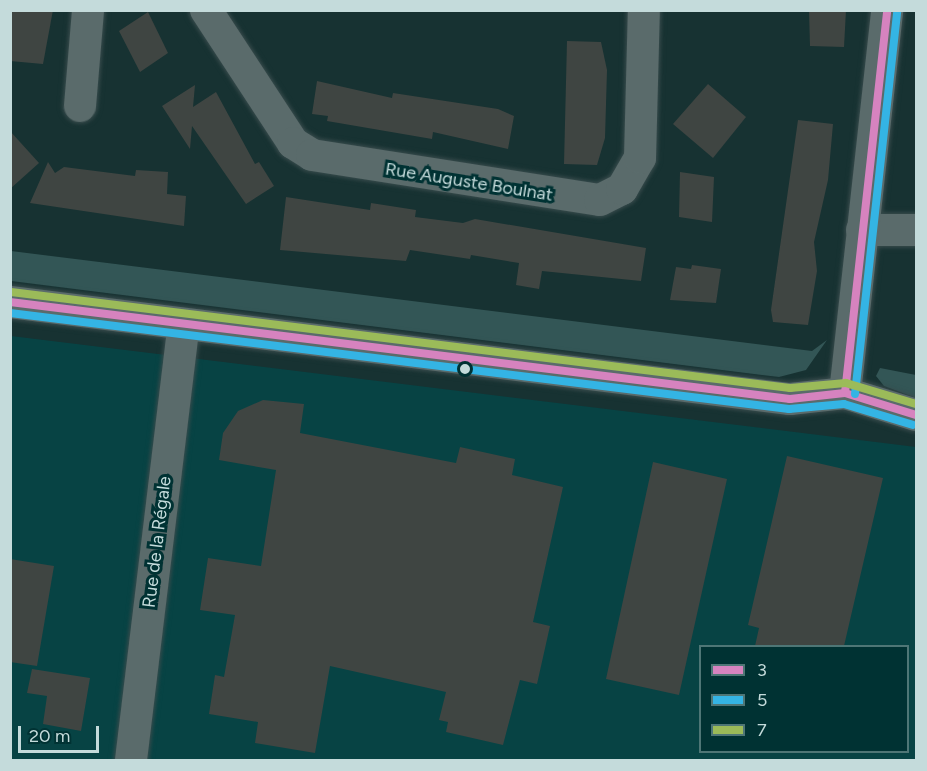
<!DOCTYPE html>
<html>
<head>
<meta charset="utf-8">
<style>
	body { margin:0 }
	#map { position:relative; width:927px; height:771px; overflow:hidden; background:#173232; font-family:Figtree,sans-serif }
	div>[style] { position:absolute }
	.built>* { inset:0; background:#074344 }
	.green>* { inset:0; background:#335656 }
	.building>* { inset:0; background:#3f4542 }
	.roads { filter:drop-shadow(0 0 2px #384b4c) drop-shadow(0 0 2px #384b4c) }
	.minor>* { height:32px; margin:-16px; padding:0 16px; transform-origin:16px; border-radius:16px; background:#5a6b6b }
	.bus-1>* { height:8px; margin:-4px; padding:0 4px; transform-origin:4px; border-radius:4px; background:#d683bf }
	.bus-2>* { height:8px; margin:-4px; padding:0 4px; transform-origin:4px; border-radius:4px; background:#34b4e4 }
	.bus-3>* { height:8px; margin:-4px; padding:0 4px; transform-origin:4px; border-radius:4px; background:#9bbb59 }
	.dots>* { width:16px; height:16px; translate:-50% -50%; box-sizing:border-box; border:3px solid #003233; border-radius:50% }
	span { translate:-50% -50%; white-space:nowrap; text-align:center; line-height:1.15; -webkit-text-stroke:6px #003233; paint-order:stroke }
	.street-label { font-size:18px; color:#c4dbdb }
	.frame { position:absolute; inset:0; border:12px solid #c4dbdb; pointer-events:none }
	.legend { position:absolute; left:699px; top:645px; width:210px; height:108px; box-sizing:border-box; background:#003233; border:2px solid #4e7676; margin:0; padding:8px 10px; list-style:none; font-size:18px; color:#c4dbdb }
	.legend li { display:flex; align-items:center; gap:12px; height:30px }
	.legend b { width:30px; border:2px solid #4e7676 }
	.scale { position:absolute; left:18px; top:726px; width:81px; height:27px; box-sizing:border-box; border:3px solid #c4dbdb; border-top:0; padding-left:8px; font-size:18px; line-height:21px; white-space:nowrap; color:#c4dbdb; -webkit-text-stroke:4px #003233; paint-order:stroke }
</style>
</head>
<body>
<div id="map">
	<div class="built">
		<i style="clip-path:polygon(evenodd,11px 336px,916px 447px,916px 760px,11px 760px,11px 336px,700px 646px,908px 646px,908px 752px,700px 752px,700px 646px)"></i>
	</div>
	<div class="green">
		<i style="clip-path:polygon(11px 251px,812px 351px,827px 340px,806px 370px,779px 377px,11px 281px)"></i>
		<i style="clip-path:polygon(880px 368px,916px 375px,916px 398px,884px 386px,876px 376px)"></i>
	</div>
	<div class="building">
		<i style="clip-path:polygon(10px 10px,53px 10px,43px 64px,10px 61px)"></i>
		<i style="clip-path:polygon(809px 10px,846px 10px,844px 47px,810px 46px)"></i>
		<i style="clip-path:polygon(148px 12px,168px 53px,140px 72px,119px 31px)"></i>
		<i style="clip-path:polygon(567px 41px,601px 42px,607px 70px,605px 138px,597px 165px,564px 164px)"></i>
		<i style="clip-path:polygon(317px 81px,392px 98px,393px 93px,498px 109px,514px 116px,508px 149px,433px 132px,432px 139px,327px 121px,328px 116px,312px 114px)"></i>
		<i style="clip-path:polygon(708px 84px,746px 117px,713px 158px,673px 124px)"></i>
		<i style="clip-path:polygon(195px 85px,193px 107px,216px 92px,255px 164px,259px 162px,274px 186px,246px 204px,192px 126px,190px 149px,162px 106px)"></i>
		<i style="clip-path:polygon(798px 120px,833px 124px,828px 180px,814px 242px,817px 271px,808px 325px,773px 322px,771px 310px)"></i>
		<i style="clip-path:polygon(10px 131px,39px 163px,10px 189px)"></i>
		<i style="clip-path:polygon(48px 162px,55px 173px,64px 167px,135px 176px,136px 170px,168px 172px,167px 194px,186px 196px,184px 226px,30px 203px)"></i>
		<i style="clip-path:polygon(680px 172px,714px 177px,712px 222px,679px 217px)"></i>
		<i style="clip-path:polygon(286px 197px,370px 210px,371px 203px,416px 210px,415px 217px,463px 223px,475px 219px,646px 248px,641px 281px,542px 271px,539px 289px,516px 285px,519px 263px,471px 255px,470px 259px,410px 250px,406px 261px,280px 250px)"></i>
		<i style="clip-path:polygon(692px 265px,721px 269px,716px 303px,670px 300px,676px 267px,691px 269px)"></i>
		<i style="clip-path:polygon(263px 400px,304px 404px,300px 433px,456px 463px,460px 447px,515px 459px,512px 475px,563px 487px,533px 622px,550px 626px,537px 684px,520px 680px,503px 745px,446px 732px,448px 722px,439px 720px,446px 692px,330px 666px,315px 753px,255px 743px,258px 722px,209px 714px,215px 675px,224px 677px,235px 615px,200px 610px,208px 558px,261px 566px,276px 470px,219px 460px,223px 433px,238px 411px)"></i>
		<i style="clip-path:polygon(787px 456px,883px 478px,844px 646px,755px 646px,759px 628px,748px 625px)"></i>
		<i style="clip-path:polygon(653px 462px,727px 479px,679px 695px,606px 679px)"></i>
		<i style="clip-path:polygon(10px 559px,54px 566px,37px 666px,10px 662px)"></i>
		<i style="clip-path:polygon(32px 669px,90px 678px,81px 731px,43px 724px,47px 696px,27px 693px)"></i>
	</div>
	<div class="roads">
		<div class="minor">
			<i style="left:206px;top:10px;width:159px;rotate:56.8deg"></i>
			<i style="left:293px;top:143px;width:22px;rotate:32deg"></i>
			<i style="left:312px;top:155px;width:291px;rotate:8.9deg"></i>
			<i style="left:600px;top:200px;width:25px;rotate:-27deg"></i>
			<i style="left:622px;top:189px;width:36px;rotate:-60deg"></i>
			<i style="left:640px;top:158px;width:148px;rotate:-88.5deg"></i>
			<i style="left:80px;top:106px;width:96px;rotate:-85.2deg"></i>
			<i style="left:862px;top:230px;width:54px"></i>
			<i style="left:10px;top:302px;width:786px;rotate:7.09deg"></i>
			<i style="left:790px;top:399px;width:55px;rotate:-6.2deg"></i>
			<i style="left:845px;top:393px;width:74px;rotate:17.2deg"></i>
			<i style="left:845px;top:393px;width:385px;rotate:-83.7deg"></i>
			<i style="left:131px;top:760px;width:439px;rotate:-83.1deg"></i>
		</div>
	</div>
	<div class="bus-1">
		<i style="left:10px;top:302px;width:786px;rotate:7.09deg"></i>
		<i style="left:790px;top:399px;width:55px;rotate:-6.2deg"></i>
		<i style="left:845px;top:393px;width:74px;rotate:17.2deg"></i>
		<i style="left:845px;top:393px;width:385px;rotate:-83.7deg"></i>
	</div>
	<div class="bus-2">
		<i style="left:10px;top:313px;width:785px;rotate:7.03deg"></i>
		<i style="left:789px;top:409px;width:55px;rotate:-5.2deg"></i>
		<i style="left:844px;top:404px;width:72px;rotate:16.9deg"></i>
		<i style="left:855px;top:394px;width:385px;rotate:-83.7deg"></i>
	</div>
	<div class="bus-3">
		<i style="left:11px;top:292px;width:785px;rotate:7.03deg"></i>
		<i style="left:790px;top:388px;width:56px;rotate:-5.1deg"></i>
		<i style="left:846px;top:383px;width:73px;rotate:16.7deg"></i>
	</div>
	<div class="dots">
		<i style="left:465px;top:369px;background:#c4dbdb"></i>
	</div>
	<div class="street-label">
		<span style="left:469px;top:182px;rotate:9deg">Rue Auguste Boulnat</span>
		<span style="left:157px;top:542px;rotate:-83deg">Rue de la Régale</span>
	</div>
	<div class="frame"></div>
	<ul class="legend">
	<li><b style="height:8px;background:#d683bf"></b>3</li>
	<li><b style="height:8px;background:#34b4e4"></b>5</li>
	<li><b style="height:8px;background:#9bbb59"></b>7</li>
	</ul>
	<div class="scale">20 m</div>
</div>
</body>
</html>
